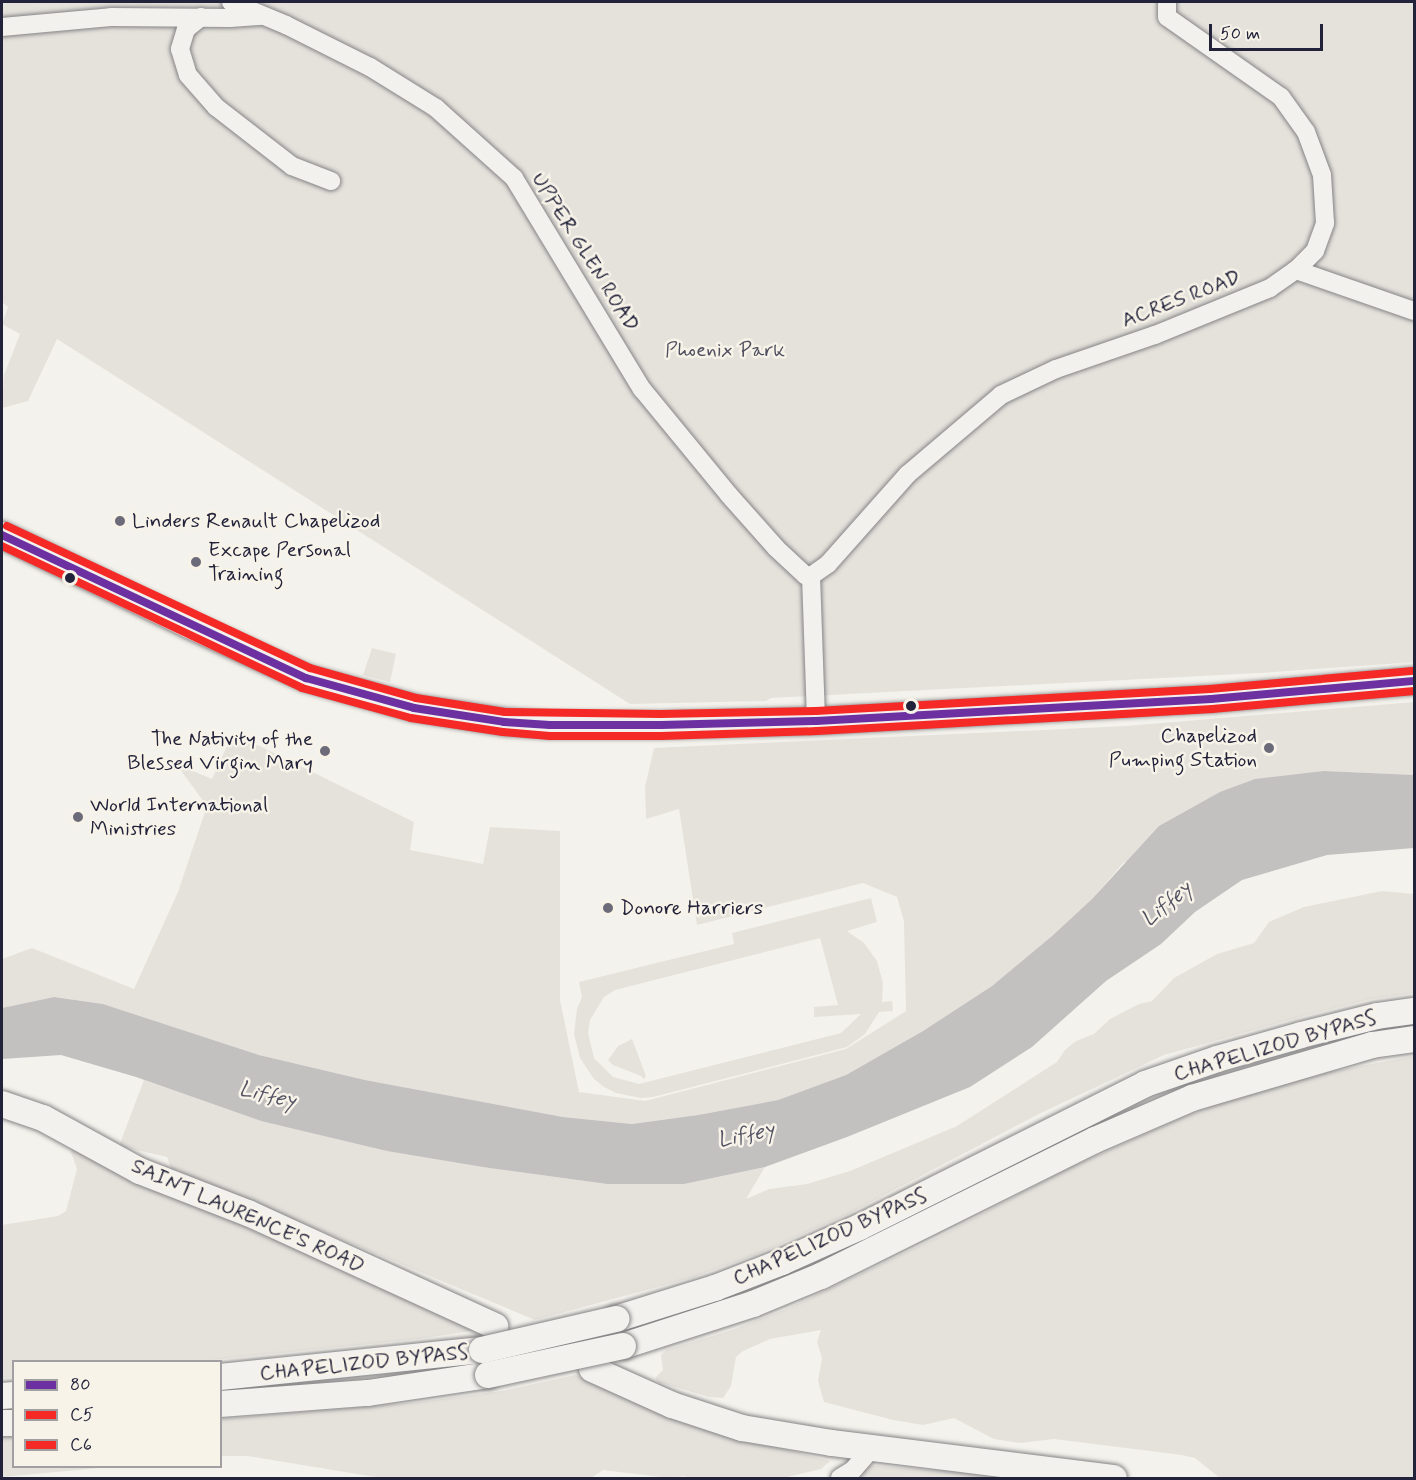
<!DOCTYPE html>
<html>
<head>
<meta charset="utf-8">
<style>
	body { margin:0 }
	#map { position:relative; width:1416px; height:1480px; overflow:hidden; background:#f4f2ec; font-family:Mynerve,sans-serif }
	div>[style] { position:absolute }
	.green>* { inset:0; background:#e5e2dc }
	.water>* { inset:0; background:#c3c0c0 }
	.roads { filter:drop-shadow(0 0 2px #858486) drop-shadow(0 0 2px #858486) }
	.street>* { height:18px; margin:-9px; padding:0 9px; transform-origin:9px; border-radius:9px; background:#f2f1ed }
	.secondary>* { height:26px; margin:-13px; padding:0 13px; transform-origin:13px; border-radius:13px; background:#f2f1ed }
	.bridges { filter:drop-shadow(0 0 2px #858486) drop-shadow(0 0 2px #858486) }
	.secondary-bridge>* { height:26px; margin:-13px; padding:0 13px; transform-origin:13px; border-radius:13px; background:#f2f1ed }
	.bus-1>* { height:8px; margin:-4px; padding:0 4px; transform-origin:4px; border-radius:4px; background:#6c30a1 }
	.bus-2>* { height:8px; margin:-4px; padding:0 4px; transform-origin:4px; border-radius:4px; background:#f52a26 }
	.bus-3>* { height:8px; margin:-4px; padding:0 4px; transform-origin:4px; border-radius:4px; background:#f52a26 }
	.dots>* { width:16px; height:16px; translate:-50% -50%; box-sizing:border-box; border:3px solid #f7f3e8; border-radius:50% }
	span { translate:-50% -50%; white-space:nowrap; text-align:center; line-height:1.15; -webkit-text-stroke:5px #f7f3e8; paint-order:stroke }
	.street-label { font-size:21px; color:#22223b }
	.park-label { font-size:21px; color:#504f60 }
	.poi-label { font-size:21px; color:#22223b }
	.left { translate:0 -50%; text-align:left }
	.right { translate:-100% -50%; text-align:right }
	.water-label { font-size:22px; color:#535263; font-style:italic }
	.frame { position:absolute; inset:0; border:3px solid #22223b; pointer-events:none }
	.legend { position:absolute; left:12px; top:1360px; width:210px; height:108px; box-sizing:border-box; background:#f7f3e8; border:2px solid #a29fa3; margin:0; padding:8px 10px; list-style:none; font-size:18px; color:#22223b }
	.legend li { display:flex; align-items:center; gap:12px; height:30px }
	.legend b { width:30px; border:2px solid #a29fa3 }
	.scale { position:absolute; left:1209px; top:24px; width:114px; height:27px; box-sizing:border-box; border:3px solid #22223b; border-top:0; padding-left:8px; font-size:18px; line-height:21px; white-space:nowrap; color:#22223b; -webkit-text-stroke:4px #f7f3e8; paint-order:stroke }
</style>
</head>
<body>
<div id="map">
	<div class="green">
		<i style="clip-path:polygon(2px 2px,1414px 2px,1414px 662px,1260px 673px,771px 698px,766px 701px,630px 704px,57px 339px,28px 401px,2px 408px,4px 375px,20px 334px,2px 324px,8px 307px,2px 302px)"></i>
		<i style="clip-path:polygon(372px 648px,396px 654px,390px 682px,363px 675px)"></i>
		<i style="clip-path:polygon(1414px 702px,1414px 775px,1324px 771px,1123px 863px,1092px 899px,1052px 936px,992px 986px,923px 1031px,846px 1075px,778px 1100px,698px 1115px,632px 1124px,563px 1117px,365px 1080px,259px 1055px,103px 1004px,54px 997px,2px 1008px,2px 959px,32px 948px,134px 989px,178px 892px,207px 806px,176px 764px,212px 779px,233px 733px,414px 822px,410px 850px,483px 864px,490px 827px,560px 831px,560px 1000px,579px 1092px,645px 1101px,846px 1049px,906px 1011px,904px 921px,897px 897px,863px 883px,697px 925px,679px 809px,646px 819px,645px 787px,654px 748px,1126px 726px)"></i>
		<i style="clip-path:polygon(1382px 891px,1414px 894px,1414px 993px,1372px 999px,1308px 1015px,1164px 1055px,1041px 1113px,850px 1213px,755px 1255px,691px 1278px,535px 1320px,171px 1168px,167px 1157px,119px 1146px,144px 1080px,261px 1121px,489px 1168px,607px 1184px,684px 1184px,765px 1167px,746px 1199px,769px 1189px,807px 1184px,850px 1171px,957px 1126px,1057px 1062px,1065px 1050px,1076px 1041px,1094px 1034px,1110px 1019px,1139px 1004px,1152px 1001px,1174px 978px,1217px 954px,1254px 943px,1269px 922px,1304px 907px)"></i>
		<i style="clip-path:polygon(evenodd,871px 898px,877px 922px,847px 931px,864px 943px,877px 961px,883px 983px,882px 1002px,892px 1001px,893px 1011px,879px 1012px,865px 1034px,847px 1047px,653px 1097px,641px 1098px,616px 1093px,604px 1087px,594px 1079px,580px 1058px,574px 1034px,577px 1009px,582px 997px,579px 982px,734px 944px,732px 933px,871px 898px,820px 938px,838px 1005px,814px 1007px,814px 1017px,861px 1014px,841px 1033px,639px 1084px,613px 1077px,594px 1058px,588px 1033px,590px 1020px,604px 997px,615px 990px,820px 938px)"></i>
		<i style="clip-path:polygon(632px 1039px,646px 1076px,644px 1079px,641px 1076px,613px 1065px,608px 1060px,618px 1046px)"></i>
		<i style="clip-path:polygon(1414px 1056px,1414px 1478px,1220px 1478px,1195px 1458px,1182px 1455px,1054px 1439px,1020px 1443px,994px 1439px,954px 1418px,923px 1425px,893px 1420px,824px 1402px,818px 1381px,822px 1358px,817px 1342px,821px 1330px,770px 1339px,743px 1351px,736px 1357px,731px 1386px,723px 1398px,709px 1397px,658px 1382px,655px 1378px,663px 1370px,661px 1355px,666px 1350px,732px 1330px,789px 1308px,940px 1236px,1069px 1168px,1175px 1121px,1235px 1097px,1303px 1077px)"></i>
		<i style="clip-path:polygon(74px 1147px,477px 1330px,419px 1339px,203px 1361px,14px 1362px,13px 1377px,2px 1378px,2px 1225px,58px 1216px,66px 1211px,77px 1169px,71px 1152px)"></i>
		<i style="clip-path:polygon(576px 1375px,628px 1399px,705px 1429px,830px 1461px,821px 1469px,783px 1478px,685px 1478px,685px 1476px,669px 1478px,603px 1470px,591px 1478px,381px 1478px,248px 1456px,221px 1456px,220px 1419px,419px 1402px,502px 1391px)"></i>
		<i style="clip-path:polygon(13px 1436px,14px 1466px,110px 1467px,2px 1477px,2px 1437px)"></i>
		<i style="clip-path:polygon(867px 1465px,1030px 1478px,857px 1478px)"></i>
	</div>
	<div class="water">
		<i style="clip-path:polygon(1324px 771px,1414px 775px,1414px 848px,1327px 855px,1242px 880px,1195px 912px,1161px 944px,1106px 981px,1032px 1047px,970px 1087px,847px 1137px,765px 1167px,684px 1184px,607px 1184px,489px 1168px,387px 1151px,261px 1121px,136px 1077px,61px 1055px,2px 1059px,2px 1008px,54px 997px,103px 1004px,259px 1055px,365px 1080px,563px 1117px,632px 1124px,698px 1115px,778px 1100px,846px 1075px,923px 1031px,992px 986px,1052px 936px,1092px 899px,1159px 826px,1220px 792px,1255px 779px)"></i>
	</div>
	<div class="roads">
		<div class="street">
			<i style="left:231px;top:2px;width:60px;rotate:22.7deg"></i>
			<i style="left:286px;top:25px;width:94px;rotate:26.6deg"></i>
			<i style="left:370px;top:67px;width:78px;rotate:31.8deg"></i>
			<i style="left:436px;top:108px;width:105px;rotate:41.9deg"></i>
			<i style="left:514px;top:178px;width:247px;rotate:58.8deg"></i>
			<i style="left:642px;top:389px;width:137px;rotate:50.6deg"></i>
			<i style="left:729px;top:495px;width:71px;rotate:48.4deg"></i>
			<i style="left:776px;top:548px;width:40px;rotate:43deg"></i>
			<i style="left:805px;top:575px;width:6px;rotate:9deg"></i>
			<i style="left:201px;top:17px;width:19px;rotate:141deg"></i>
			<i style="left:186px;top:29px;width:21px;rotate:107deg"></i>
			<i style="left:180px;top:49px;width:27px;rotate:73deg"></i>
			<i style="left:188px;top:75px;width:43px;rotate:48.8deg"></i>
			<i style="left:216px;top:107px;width:96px;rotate:37.8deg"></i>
			<i style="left:292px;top:166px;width:42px;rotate:21deg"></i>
			<i style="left:2px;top:27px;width:109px;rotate:-5.2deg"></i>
			<i style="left:111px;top:17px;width:119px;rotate:0.5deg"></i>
			<i style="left:230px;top:18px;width:32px;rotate:-4deg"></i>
			<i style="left:1296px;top:270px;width:125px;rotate:19.2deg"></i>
			<i style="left:811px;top:576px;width:21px;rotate:-35deg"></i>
			<i style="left:828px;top:564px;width:120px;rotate:-48.4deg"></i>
			<i style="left:908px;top:474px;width:122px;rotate:-40.3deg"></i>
			<i style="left:1001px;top:395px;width:61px;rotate:-25.3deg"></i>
			<i style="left:1056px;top:369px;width:105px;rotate:-19deg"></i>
			<i style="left:1155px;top:335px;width:124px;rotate:-22.2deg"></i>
			<i style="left:1270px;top:288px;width:32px;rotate:-35deg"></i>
			<i style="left:1296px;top:270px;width:27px;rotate:-45deg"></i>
			<i style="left:1315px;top:251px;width:30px;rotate:-70deg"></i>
			<i style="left:1325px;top:223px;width:48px;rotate:-93.6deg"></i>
			<i style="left:1322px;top:175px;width:46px;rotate:-110.4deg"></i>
			<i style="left:1306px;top:132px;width:43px;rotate:-125.5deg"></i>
			<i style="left:1281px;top:97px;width:139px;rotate:-144.9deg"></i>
			<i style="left:1167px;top:17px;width:15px;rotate:-90deg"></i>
			<i style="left:811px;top:576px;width:145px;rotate:88deg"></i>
			<i style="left:840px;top:1478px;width:15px;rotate:-32deg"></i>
			<i style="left:853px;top:1470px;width:29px;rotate:-49deg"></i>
		</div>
		<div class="secondary">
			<i style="left:2px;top:535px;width:208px;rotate:25.7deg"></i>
			<i style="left:189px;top:625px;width:128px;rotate:24.4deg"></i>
			<i style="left:306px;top:678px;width:112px;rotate:15.5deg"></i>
			<i style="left:414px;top:708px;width:91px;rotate:8.8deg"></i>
			<i style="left:504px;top:722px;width:46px;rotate:3.7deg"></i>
			<i style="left:550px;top:725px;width:111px"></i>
			<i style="left:661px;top:725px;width:155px;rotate:-1.5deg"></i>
			<i style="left:816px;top:721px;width:396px;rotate:-3.2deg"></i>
			<i style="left:1211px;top:699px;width:204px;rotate:-5.1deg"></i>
			<i style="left:2px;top:1104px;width:43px;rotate:18.9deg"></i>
			<i style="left:43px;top:1118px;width:111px;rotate:28.7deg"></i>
			<i style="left:140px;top:1171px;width:116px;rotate:21.3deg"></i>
			<i style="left:248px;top:1213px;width:272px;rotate:24.6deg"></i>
			<i style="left:616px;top:1319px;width:104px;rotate:-17.4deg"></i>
			<i style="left:715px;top:1288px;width:72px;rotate:-21.2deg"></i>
			<i style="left:782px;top:1262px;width:85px;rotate:-24.2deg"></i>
			<i style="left:860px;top:1227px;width:319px;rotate:-26.6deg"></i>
			<i style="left:1145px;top:1084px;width:76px;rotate:-19.1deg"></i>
			<i style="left:1217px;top:1059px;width:87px;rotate:-15.9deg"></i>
			<i style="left:1301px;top:1035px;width:78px;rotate:-14deg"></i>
			<i style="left:1377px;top:1016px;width:37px;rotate:-8deg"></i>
			<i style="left:623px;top:1346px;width:137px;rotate:-17.9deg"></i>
			<i style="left:753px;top:1304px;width:74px;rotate:-22.4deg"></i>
			<i style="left:821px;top:1276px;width:306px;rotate:-26.4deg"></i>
			<i style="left:1095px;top:1140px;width:106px;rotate:-23.4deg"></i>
			<i style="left:1192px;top:1098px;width:188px;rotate:-16.4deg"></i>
			<i style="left:1372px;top:1045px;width:42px;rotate:-8.1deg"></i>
			<i style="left:592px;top:1369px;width:88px;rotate:24.2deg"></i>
			<i style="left:672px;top:1405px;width:74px;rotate:18.2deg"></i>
			<i style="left:742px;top:1428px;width:91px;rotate:9.5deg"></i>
			<i style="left:832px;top:1443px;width:284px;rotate:7.1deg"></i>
			<i style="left:220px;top:1377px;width:263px;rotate:-5.9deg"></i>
			<i style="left:2px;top:1396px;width:12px;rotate:-5deg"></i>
			<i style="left:220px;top:1404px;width:148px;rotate:-4.3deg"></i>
			<i style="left:368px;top:1393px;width:121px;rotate:-8.5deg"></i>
			<i style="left:2px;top:1423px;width:12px"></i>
		</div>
	</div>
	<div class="bridges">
		<div class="secondary-bridge">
			<i style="left:482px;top:1350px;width:138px;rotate:-13deg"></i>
			<i style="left:488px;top:1375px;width:138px;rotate:-12.1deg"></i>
		</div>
	</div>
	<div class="bus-1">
		<i style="left:2px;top:535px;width:336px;rotate:25.2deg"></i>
		<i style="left:306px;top:678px;width:112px;rotate:15.5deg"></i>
		<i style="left:414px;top:708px;width:91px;rotate:8.8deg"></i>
		<i style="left:504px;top:722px;width:46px;rotate:3.7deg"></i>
		<i style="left:550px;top:725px;width:111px"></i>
		<i style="left:661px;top:725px;width:155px;rotate:-1.5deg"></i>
		<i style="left:816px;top:721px;width:396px;rotate:-3.2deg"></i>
		<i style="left:1211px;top:699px;width:204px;rotate:-5.1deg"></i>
	</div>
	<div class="bus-2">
		<i style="left:2px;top:546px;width:332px;rotate:25.3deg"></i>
		<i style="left:302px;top:688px;width:113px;rotate:15.4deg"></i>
		<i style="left:411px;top:718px;width:93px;rotate:8.7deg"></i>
		<i style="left:503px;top:732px;width:47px;rotate:4.9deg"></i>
		<i style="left:550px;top:736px;width:111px"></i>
		<i style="left:661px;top:736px;width:156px;rotate:-1.8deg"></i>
		<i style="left:817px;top:731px;width:396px;rotate:-3.2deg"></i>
		<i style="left:1212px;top:709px;width:203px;rotate:-5.1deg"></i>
	</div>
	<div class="bus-3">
		<i style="left:7px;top:526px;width:335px;rotate:25.1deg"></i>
		<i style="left:310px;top:668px;width:110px;rotate:15.8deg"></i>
		<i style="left:416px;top:698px;width:90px;rotate:8.9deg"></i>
		<i style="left:505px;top:712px;width:156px;rotate:0.7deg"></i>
		<i style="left:661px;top:714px;width:155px;rotate:-1.1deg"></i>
		<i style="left:816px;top:711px;width:395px;rotate:-3.2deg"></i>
		<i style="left:1210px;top:689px;width:204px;rotate:-5.1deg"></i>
	</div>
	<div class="dots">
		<i style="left:120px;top:521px;background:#6c6b79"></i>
		<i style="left:196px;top:562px;background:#6c6b79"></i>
		<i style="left:70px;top:578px;background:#22223b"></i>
		<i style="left:911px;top:706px;background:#22223b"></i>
		<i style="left:1269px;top:748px;background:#6c6b79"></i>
		<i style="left:325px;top:751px;background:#6c6b79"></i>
		<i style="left:78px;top:817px;background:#6c6b79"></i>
		<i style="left:608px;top:908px;background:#6c6b79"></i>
	</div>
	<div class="street-label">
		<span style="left:585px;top:252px;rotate:58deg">UPPER GLEN ROAD</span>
		<span style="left:1181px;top:299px;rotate:-21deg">ACRES ROAD</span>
		<span style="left:1275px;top:1046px;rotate:-16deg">CHAPELIZOD BYPASS</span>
		<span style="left:248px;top:1216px;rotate:24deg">SAINT LAURENCE'S ROAD</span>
		<span style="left:830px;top:1237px;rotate:-24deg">CHAPELIZOD BYPASS</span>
		<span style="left:364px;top:1363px;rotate:-6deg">CHAPELIZOD BYPASS</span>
	</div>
	<div class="park-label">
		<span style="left:725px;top:350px">Phoenix Park</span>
	</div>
	<div class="poi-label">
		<span class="left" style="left:132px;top:521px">Linders Renault Chapelizod</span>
		<span class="left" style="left:208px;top:562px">Excape Personal<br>Training</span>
		<span class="right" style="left:1257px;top:748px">Chapelizod<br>Pumping Station</span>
		<span class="right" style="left:313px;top:751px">The Nativity of the<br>Blessed Virgin Mary</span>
		<span class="left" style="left:90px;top:817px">World International<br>Ministries</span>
		<span class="left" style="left:620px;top:908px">Donore Harriers</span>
	</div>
	<div class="water-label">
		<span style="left:1167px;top:905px;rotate:-39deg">Liffey</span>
		<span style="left:267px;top:1096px;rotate:14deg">Liffey</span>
		<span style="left:746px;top:1136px;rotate:-11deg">Liffey</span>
	</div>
	<div class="frame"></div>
	<ul class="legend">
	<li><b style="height:8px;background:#6c30a1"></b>80</li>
	<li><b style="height:8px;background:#f52a26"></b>C5</li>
	<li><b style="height:8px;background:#f52a26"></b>C6</li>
	</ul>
	<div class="scale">50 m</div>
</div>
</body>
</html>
